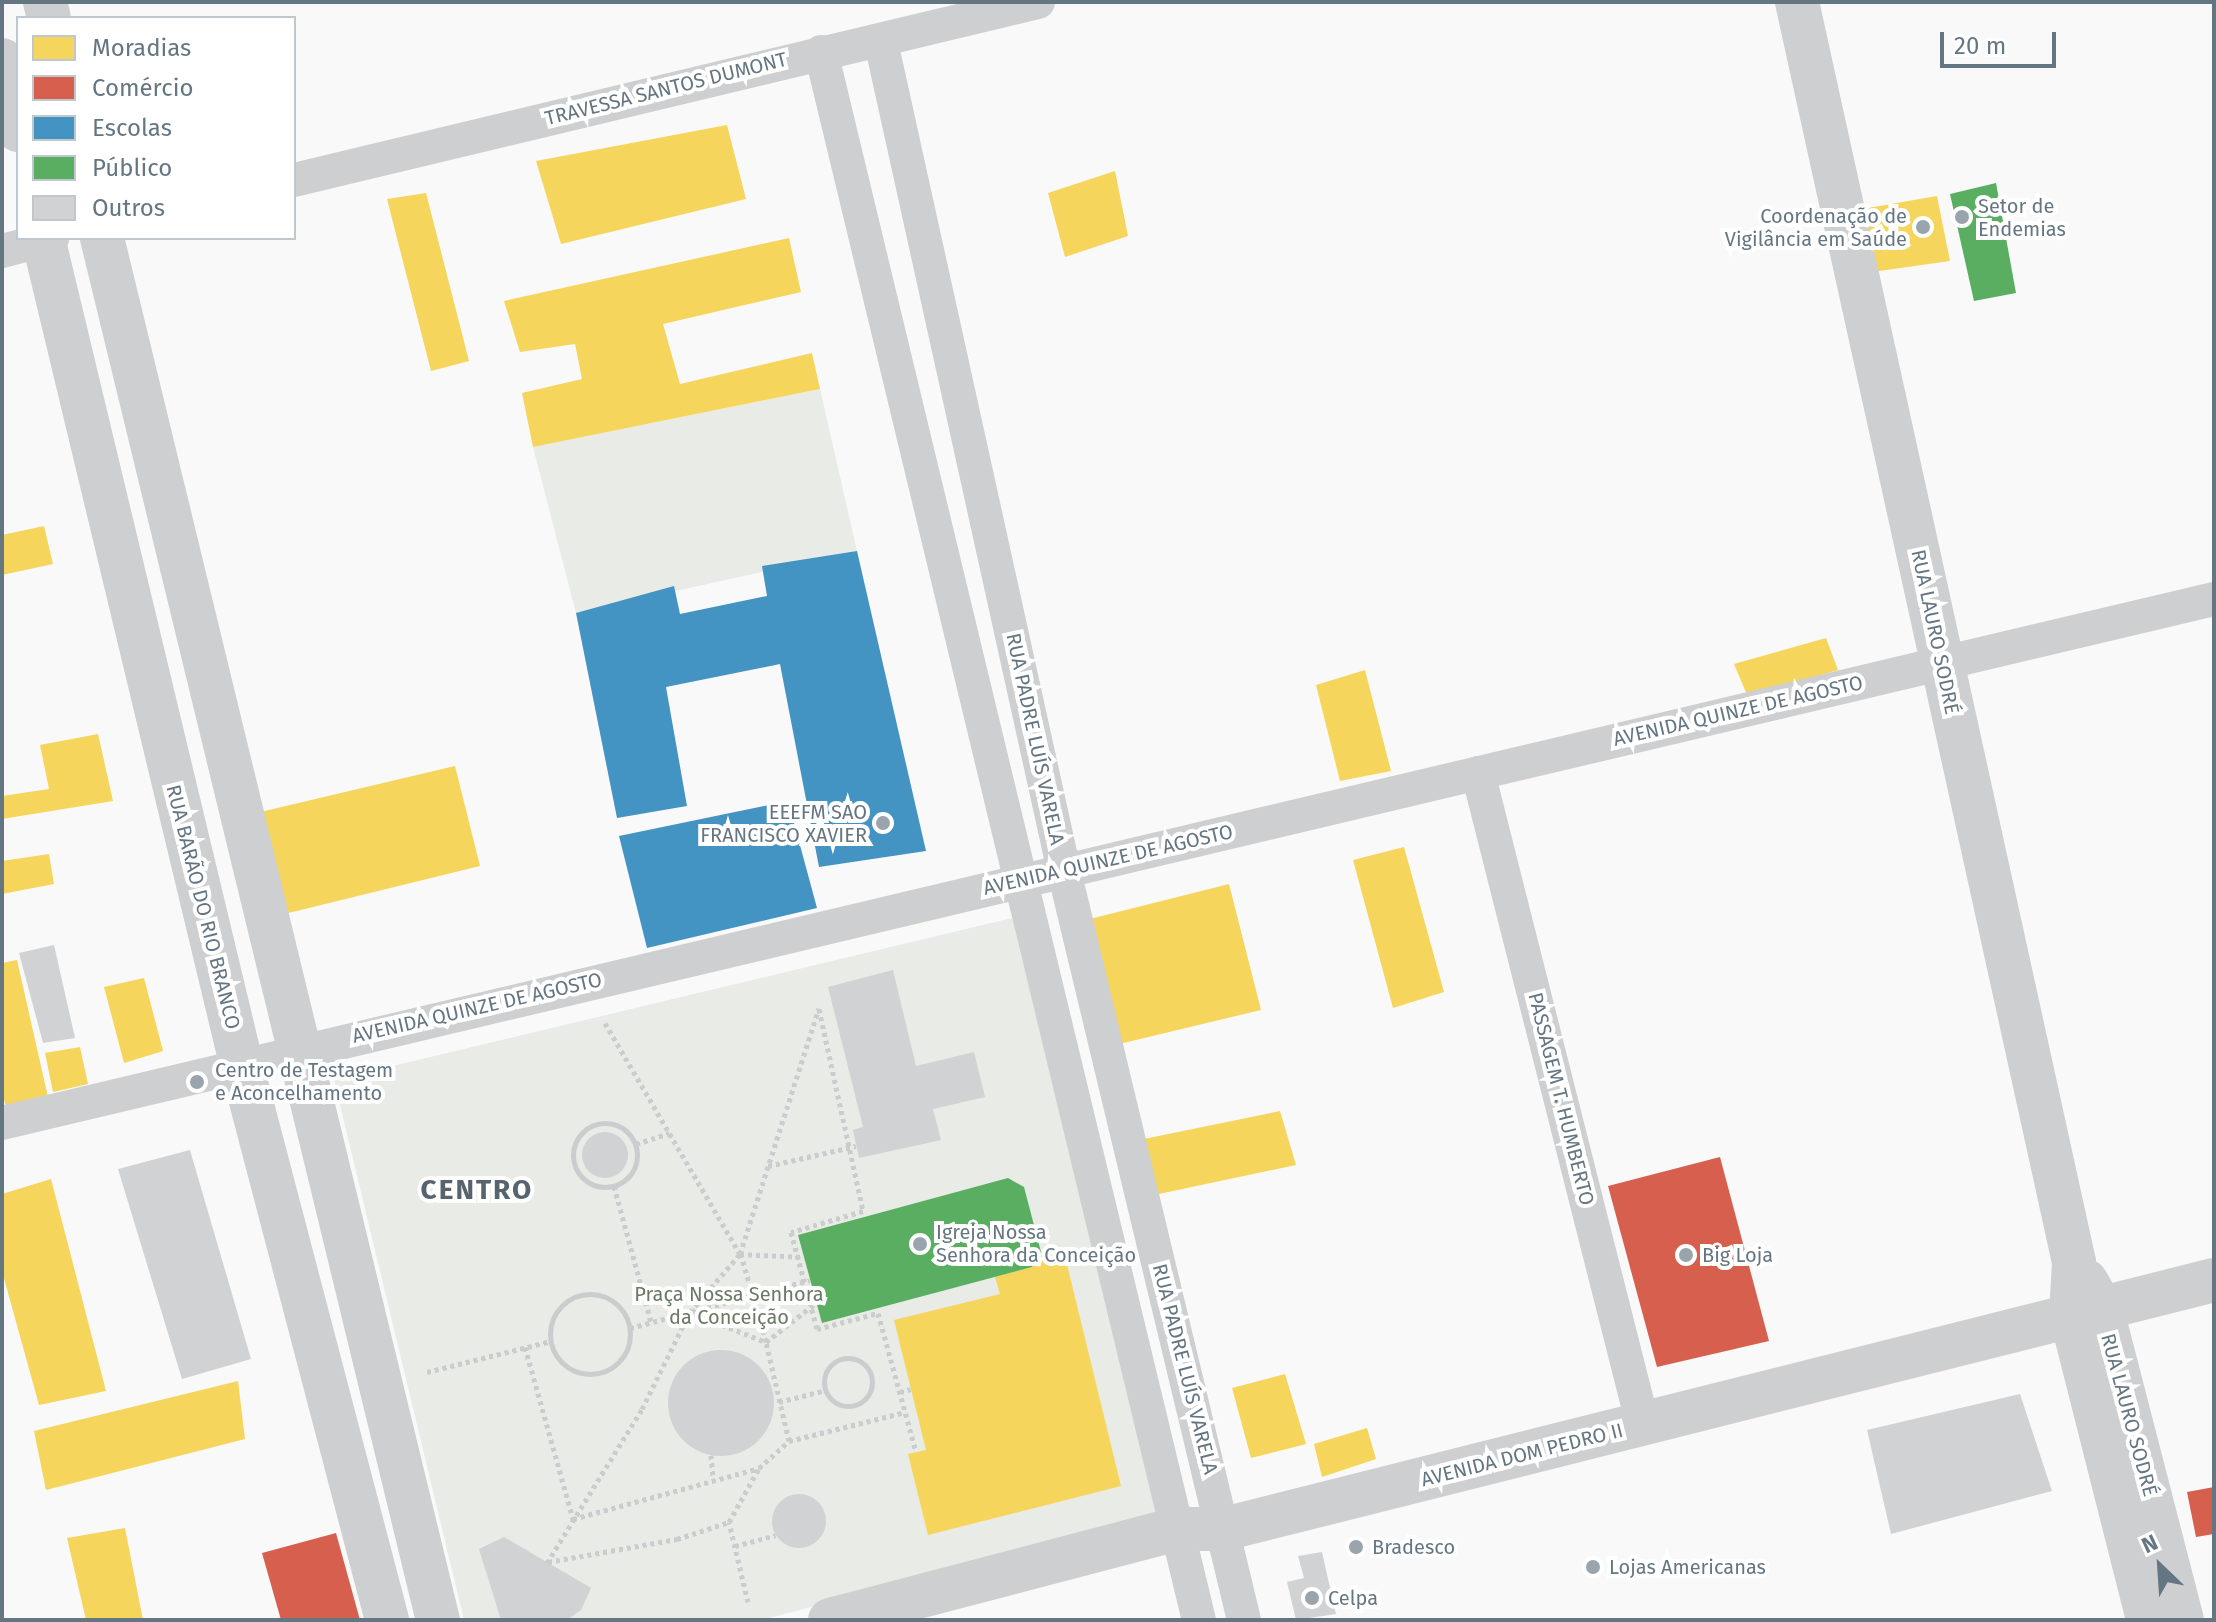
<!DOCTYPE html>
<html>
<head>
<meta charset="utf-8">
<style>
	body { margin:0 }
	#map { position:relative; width:2216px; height:1622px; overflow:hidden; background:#f9f9f9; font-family:"Fira Sans",sans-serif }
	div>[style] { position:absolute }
	.green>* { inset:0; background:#e8ebe6 }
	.homes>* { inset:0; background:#f6d55c }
	.shops>* { inset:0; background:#d6604d }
	.schools>* { inset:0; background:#4393c3 }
	.public>* { inset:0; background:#5aae61 }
	.building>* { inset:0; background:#d0d2d3 }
	.round { border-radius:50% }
	.path>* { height:5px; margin-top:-2.5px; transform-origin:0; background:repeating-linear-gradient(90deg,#cbcccd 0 4px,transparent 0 8px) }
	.path>.ring { margin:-2.5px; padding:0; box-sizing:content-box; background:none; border:5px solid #cbcccd; border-radius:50% }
	.minor>* { height:34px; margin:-17px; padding:0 17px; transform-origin:17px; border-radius:17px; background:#cecfd0 }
	.tertiary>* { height:44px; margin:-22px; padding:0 22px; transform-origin:22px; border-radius:22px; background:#cecfd0 }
	.dots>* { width:22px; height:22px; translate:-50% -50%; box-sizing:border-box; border:4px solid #fff; border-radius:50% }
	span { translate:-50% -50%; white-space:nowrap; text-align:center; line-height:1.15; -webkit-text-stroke:8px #fff; paint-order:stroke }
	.street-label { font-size:20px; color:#657683 }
	.poi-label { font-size:20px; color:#657683 }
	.left { translate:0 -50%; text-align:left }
	.right { translate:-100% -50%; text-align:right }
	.park-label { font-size:20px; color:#687a64 }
	.district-label { font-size:28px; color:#57646e; font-weight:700; letter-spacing:2px }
	.frame { position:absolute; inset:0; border:4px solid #657683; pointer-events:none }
	.legend { position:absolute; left:16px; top:16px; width:280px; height:224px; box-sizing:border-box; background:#fff; border:2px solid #c1c8cd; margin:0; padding:10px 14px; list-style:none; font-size:24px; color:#657683 }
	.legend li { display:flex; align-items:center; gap:16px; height:40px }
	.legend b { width:40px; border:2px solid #c1c8cd }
	.north { position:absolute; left:2120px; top:1526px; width:80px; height:80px; -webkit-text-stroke:6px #fff; paint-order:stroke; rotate:335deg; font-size:22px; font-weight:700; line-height:32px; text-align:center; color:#657683 }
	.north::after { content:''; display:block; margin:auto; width:28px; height:36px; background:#657683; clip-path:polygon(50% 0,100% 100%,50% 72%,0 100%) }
	.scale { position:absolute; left:1940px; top:32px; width:116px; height:36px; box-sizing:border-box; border:4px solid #657683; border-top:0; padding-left:10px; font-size:24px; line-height:28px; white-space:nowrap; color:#657683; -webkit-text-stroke:6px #fff; paint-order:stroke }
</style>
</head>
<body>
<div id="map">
	<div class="green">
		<i style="clip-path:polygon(820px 389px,857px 551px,576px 613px,533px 447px)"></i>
		<i style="clip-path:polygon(1012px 918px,1159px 1514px,762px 1620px,464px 1620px,334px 1080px)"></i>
	</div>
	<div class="homes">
		<i style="clip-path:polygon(727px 125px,746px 199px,561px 244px,536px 161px)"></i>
		<i style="clip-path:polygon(1115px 171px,1128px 236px,1065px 257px,1048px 193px)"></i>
		<i style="clip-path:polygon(426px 193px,469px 361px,431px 371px,387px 199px)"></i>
		<i style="clip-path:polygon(1937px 196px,1950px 261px,1872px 272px,1862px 209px)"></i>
		<i style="clip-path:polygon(789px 238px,801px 292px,663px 324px,680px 384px,812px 353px,820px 389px,533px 447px,522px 393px,582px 379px,575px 344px,520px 352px,504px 301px)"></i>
		<i style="clip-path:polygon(44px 526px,53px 564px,2px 575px,2px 535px)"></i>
		<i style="clip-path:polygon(1826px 638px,1838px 670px,1748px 697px,1734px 664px)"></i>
		<i style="clip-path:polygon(1365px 670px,1391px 771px,1340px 781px,1316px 685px)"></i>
		<i style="clip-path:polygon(98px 734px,113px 801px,2px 819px,2px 796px,49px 789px,40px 745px)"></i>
		<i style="clip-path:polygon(455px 766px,480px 866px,268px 918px,243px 816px)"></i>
		<i style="clip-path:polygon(1404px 847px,1444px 992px,1393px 1008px,1353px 860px)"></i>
		<i style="clip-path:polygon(49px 854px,54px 884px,2px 894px,2px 861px)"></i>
		<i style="clip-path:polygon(1229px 884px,1261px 1010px,1115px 1045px,1082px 921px)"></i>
		<i style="clip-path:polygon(17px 960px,50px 1106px,8px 1116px,2px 1091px,2px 963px)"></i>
		<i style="clip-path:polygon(144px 978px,163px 1051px,124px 1063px,104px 987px)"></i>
		<i style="clip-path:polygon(80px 1047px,88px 1084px,53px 1092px,45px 1053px)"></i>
		<i style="clip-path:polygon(1280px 1111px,1296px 1165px,1154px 1195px,1139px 1140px)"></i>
		<i style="clip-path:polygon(51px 1179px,106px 1391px,39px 1405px,2px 1271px,2px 1194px)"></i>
		<i style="clip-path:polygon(1063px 1248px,1121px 1486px,928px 1535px,908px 1454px,926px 1450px,894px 1320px,1000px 1294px,995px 1277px,1032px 1267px,1041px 1252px)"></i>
		<i style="clip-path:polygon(1285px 1374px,1306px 1444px,1251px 1458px,1232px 1388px)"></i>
		<i style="clip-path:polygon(238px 1381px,245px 1439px,46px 1490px,34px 1431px)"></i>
		<i style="clip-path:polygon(1367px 1428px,1376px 1459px,1322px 1477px,1314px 1444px)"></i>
		<i style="clip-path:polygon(125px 1528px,143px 1620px,86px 1620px,67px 1538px)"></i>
	</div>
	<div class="shops">
		<i style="clip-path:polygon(1720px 1157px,1769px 1341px,1657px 1367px,1608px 1186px)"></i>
		<i style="clip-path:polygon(2214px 1487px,2214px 1534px,2196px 1537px,2187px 1492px)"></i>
		<i style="clip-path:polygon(336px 1533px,360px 1620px,281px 1620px,262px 1553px)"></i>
	</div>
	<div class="schools">
		<i style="clip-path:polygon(857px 551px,926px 851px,819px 867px,780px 664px,666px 687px,687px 806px,617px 818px,576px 613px,674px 586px,680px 614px,767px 596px,762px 566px)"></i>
		<i style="clip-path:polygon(788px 801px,817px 908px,647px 948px,619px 836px)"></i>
	</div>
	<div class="public">
		<i style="clip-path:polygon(1996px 183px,2016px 293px,1974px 301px,1950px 194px)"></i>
		<i style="clip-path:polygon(1008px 1178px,1024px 1187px,1041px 1252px,1032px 1267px,822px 1323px,798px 1235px)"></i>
	</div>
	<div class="building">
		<i style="clip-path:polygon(54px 945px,75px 1038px,43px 1043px,19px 953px)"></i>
		<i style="clip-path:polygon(893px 970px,916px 1066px,974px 1052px,985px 1097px,933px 1109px,941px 1140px,859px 1158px,853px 1130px,863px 1127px,828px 987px)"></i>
		<i class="round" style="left:582px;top:1132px;width:46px;height:46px"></i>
		<i style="clip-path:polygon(190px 1150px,251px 1359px,182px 1379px,118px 1169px)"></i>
		<i class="round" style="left:668px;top:1350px;width:106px;height:106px"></i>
		<i style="clip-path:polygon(2020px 1394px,2052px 1491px,1891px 1534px,1867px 1430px)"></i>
		<i class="round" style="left:772px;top:1494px;width:54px;height:54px"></i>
		<i style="clip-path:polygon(504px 1537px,591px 1588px,581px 1610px,567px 1620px,501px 1620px,479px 1549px)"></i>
		<i style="clip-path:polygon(1322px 1552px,1336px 1614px,1296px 1620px,1287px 1582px,1304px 1578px,1298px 1556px)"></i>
	</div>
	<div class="path">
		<i style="left:819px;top:1009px;width:207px;rotate:77.7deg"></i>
		<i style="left:863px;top:1211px;width:75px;rotate:163.7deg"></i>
		<i style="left:791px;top:1232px;width:100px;rotate:75deg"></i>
		<i style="left:817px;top:1329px;width:63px;rotate:-14.7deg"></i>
		<i style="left:878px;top:1313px;width:144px;rotate:74.7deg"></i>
		<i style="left:605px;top:1023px;width:268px;rotate:59.7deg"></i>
		<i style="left:740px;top:1254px;width:64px;rotate:2.7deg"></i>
		<i class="ring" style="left:573px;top:1123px;width:59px;height:59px"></i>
		<i style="left:636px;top:1144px;width:35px;rotate:-18deg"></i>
		<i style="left:768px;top:1166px;width:90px;rotate:-12.8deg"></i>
		<i style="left:614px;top:1186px;width:141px;rotate:74.8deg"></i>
		<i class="ring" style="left:550px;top:1294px;width:75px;height:75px"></i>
		<i style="left:692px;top:1313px;width:79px;rotate:21.4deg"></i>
		<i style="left:766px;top:1342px;width:91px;rotate:-106deg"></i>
		<i style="left:630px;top:1328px;width:186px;rotate:-14.9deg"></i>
		<i style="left:525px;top:1347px;width:179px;rotate:74.4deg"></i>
		<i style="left:573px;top:1519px;width:193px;rotate:-15.3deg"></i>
		<i class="ring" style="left:824px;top:1358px;width:43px;height:43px"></i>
		<i style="left:427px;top:1372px;width:128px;rotate:-14deg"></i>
		<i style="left:900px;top:1392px;width:11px;rotate:-15deg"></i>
		<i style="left:779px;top:1402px;width:49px;rotate:-14.3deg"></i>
		<i style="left:789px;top:1441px;width:120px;rotate:-14deg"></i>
		<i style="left:711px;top:1455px;width:25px;rotate:85deg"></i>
		<i style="left:735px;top:1546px;width:42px;rotate:-15deg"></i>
		<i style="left:548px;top:1562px;width:131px;rotate:-10.1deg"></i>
		<i style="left:677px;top:1539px;width:55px;rotate:-18.1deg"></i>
		<i style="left:547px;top:1563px;width:181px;rotate:-58.3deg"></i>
		<i style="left:642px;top:1409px;width:108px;rotate:-63.7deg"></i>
		<i style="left:690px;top:1312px;width:77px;rotate:-49.2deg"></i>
		<i style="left:740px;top:1254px;width:258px;rotate:-72.2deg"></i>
		<i style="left:748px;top:1602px;width:82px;rotate:-103.4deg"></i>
		<i style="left:729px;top:1522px;width:62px;rotate:-60.9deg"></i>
		<i style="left:759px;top:1468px;width:40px;rotate:-42deg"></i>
		<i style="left:789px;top:1441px;width:102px;rotate:-103.1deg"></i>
		<i style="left:766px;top:1342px;width:63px;rotate:-38deg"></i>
	</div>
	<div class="minor">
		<i style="left:881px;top:42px;width:849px;rotate:77.55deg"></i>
		<i style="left:1064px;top:871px;width:770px;rotate:76.49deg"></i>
		<i style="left:821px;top:52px;width:1613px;rotate:76.45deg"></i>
		<i style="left:294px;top:180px;width:765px;rotate:-13.45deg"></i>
		<i style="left:2px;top:251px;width:52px;rotate:-14.6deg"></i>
		<i style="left:1478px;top:773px;width:673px;rotate:75.8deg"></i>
		<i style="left:2px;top:1123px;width:2273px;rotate:-13.33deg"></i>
	</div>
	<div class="tertiary">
		<i style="left:45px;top:2px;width:16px;rotate:76deg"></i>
		<i style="left:1797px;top:2px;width:1290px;rotate:77.6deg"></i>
		<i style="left:2074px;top:1262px;width:53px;rotate:93.2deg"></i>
		<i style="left:2071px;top:1315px;width:315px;rotate:75.8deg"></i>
		<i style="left:2px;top:60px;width:72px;rotate:77.1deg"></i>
		<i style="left:43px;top:238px;width:848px;rotate:76.5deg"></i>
		<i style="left:241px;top:1063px;width:576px;rotate:75.31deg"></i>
		<i style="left:102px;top:238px;width:1422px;rotate:76.34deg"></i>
		<i style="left:2086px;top:1281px;width:30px;rotate:60deg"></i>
		<i style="left:2101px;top:1307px;width:323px;rotate:75.5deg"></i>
		<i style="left:830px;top:1620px;width:359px;rotate:-14.7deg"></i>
		<i style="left:1177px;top:1529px;width:47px"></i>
		<i style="left:1224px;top:1529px;width:1021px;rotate:-14.12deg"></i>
	</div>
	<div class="dots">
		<i style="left:1962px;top:217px;background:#99a4ac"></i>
		<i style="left:1923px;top:227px;background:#99a4ac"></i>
		<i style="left:883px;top:823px;background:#99a4ac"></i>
		<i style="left:197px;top:1082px;background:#99a4ac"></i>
		<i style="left:920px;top:1244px;background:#99a4ac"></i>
		<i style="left:1686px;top:1255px;background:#99a4ac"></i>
		<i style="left:1356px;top:1547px;background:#99a4ac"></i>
		<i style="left:1593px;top:1567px;background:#99a4ac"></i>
		<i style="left:1312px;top:1598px;background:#99a4ac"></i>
	</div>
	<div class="street-label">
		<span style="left:666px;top:89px;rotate:-14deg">TRAVESSA SANTOS DUMONT</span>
		<span style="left:1935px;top:632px;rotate:78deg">RUA LAURO SODRÉ</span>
		<span style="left:1738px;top:711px;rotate:-13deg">AVENIDA QUINZE DE AGOSTO</span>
		<span style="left:1035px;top:739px;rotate:78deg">RUA PADRE LUÍS VARELA</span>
		<span style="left:1108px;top:860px;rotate:-13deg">AVENIDA QUINZE DE AGOSTO</span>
		<span style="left:203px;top:907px;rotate:76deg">RUA BARÃO DO RIO BRANCO</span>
		<span style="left:477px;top:1008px;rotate:-13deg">AVENIDA QUINZE DE AGOSTO</span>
		<span style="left:1561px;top:1099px;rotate:76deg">PASSAGEM T. HUMBERTO</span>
		<span style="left:1185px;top:1369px;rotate:76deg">RUA PADRE LUÍS VARELA</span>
		<span style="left:2129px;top:1415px;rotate:75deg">RUA LAURO SODRÉ</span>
		<span style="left:1522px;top:1455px;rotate:-14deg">AVENIDA DOM PEDRO II</span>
	</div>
	<div class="poi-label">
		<span class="left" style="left:1978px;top:218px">Setor de<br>Endemias</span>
		<span class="right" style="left:1907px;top:228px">Coordenação de<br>Vigilância em Saúde</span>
		<span class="right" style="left:867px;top:824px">EEEFM SAO<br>FRANCISCO XAVIER</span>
		<span class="left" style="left:215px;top:1082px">Centro de Testagem<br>e Aconcelhamento</span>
		<span class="left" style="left:936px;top:1244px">Igreja Nossa<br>Senhora da Conceição</span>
		<span class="left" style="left:1702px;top:1255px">Big Loja</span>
		<span class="left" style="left:1372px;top:1547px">Bradesco</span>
		<span class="left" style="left:1609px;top:1567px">Lojas Americanas</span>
		<span class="left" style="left:1328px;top:1598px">Celpa</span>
	</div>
	<div class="park-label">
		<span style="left:729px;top:1306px">Praça Nossa Senhora<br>da Conceição</span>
	</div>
	<div class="district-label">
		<span style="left:477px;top:1190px">CENTRO</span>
	</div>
	<div class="frame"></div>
	<ul class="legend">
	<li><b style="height:22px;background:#f6d55c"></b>Moradias</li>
	<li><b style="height:22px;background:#d6604d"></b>Comércio</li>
	<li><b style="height:22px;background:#4393c3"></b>Escolas</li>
	<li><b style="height:22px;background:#5aae61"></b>Público</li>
	<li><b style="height:22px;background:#d0d2d3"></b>Outros</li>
	</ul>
	<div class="north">N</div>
	<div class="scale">20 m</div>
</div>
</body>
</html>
